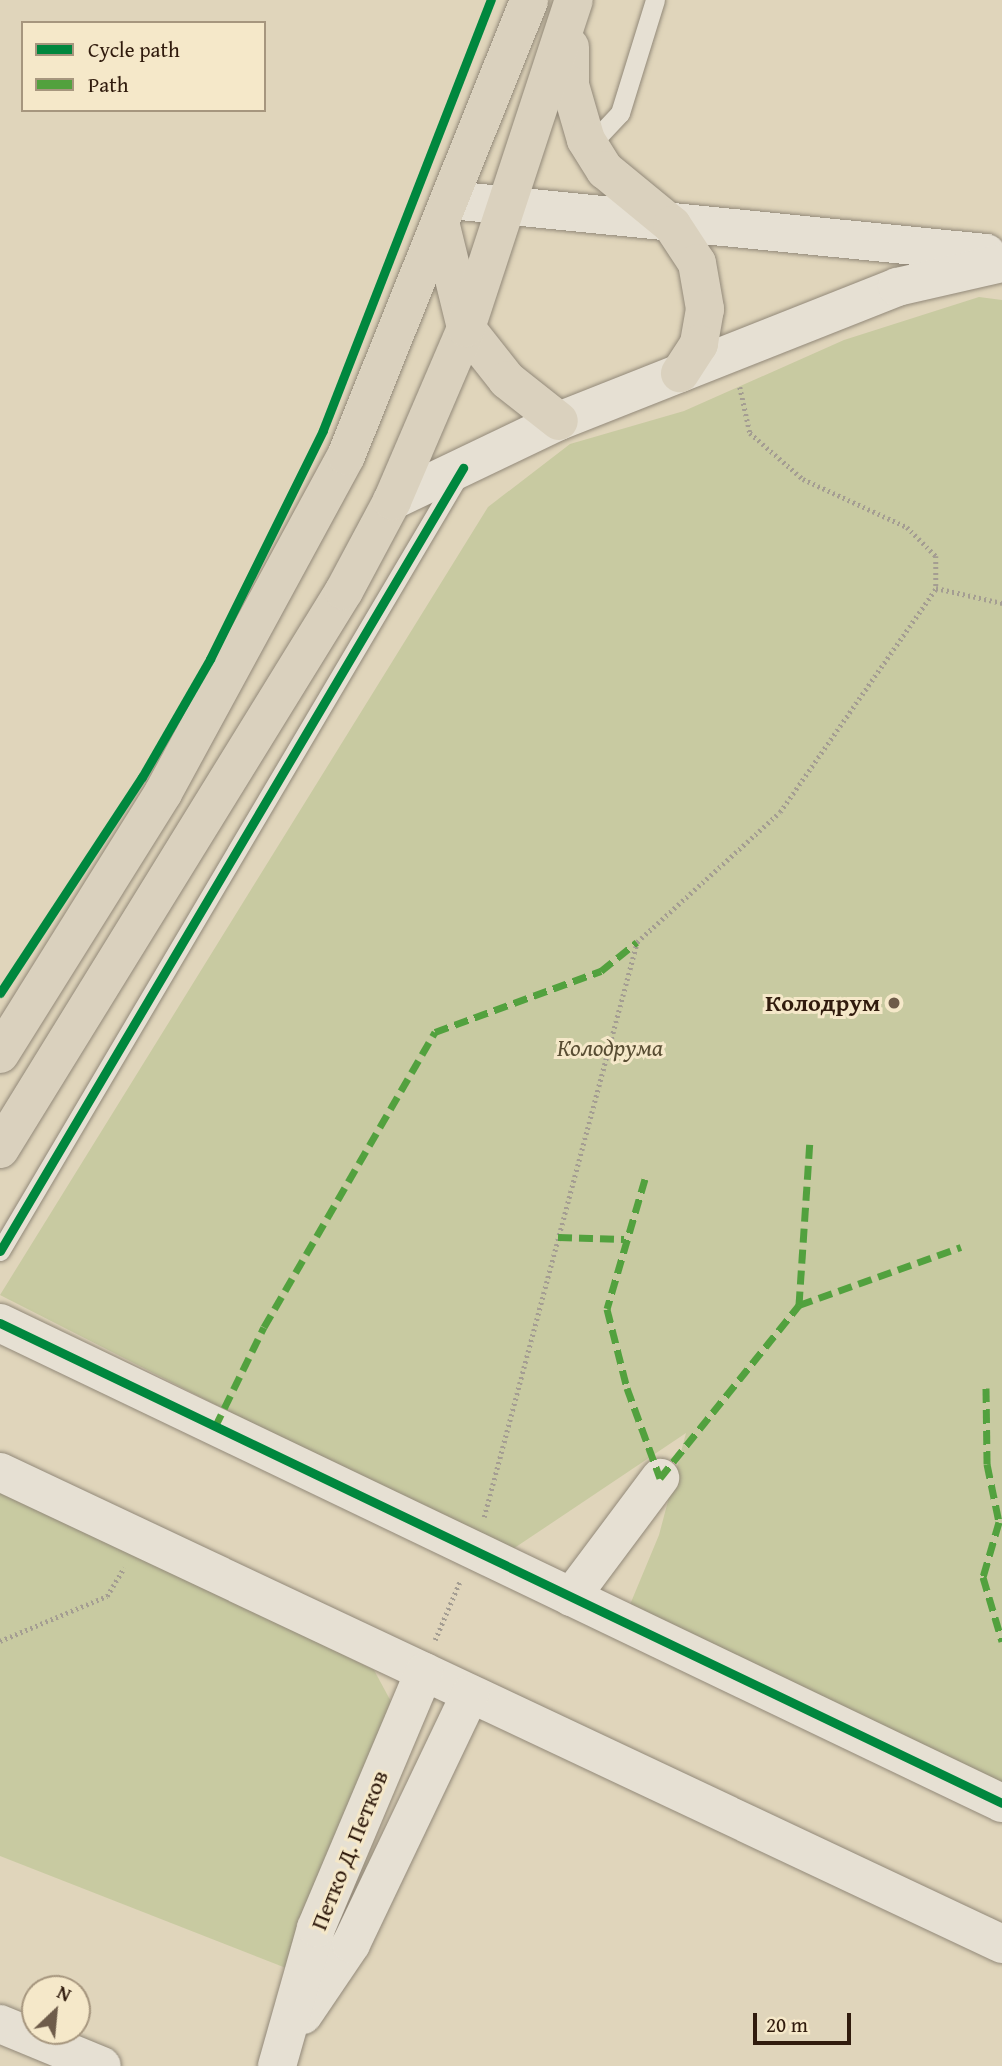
<!DOCTYPE html>
<html>
<head>
<meta charset="utf-8">
<style>
	body { margin:0 }
	#map { position:relative; width:1002px; height:2066px; overflow:hidden; background:#e0d5bb; font-family:"Gentium Book Plus",serif }
	div>[style] { position:absolute }
	.green>* { inset:0; background:#c8caa1 }
	.path>* { height:4.5px; margin-top:-2.25px; transform-origin:0; background:repeating-linear-gradient(90deg,#a49d92 0 2px,transparent 0 5.5px) }
	.roads { filter:drop-shadow(0 0 2px #928979) drop-shadow(0 0 2px #928979) }
	.lane>* { height:19px; margin:-9.5px; padding:0 9.5px; transform-origin:9.5px; border-radius:9.5px; background:#e6e0d3 }
	.street>* { height:38px; margin:-19px; padding:0 19px; transform-origin:19px; border-radius:19px; background:#e6e0d3 }
	.primary>* { height:38px; margin:-19px; padding:0 19px; transform-origin:19px; border-radius:19px; background:#dad1be }
	.quiet>* { height:7px; margin-top:-3.5px; transform-origin:0; background:repeating-linear-gradient(90deg,#52a13e 0 14px,transparent 0 21px) }
	.cycleway>* { height:9px; margin:-4.5px; padding:0 4.5px; transform-origin:4.5px; border-radius:4.5px; background:#00873e }
	.dots>* { width:19px; height:19px; translate:-50% -50%; box-sizing:border-box; border:4px solid #f5e8c9; border-radius:50% }
	span { translate:-50% -50%; white-space:nowrap; text-align:center; line-height:1.15; -webkit-text-stroke:6px #f5e8c9; paint-order:stroke }
	.poi-label { font-size:24px; color:#301b0d; font-weight:700 }
	.right { translate:-100% -50%; text-align:right }
	.park-label { font-size:24px; color:#584d33; font-style:italic }
	.street-label { font-size:24px; color:#301b0d }
	.legend { position:absolute; left:21px; top:21px; width:245px; height:91px; box-sizing:border-box; background:#f5e8c9; border:2px solid #a6967e; margin:0; padding:9px 12px; list-style:none; font-size:21px; color:#301b0d }
	.legend li { display:flex; align-items:center; gap:14px; height:35px }
	.legend b { width:35px; border:2px solid #a6967e }
	.north { position:absolute; left:21px; top:1975px; width:70px; height:70px; box-sizing:border-box; background:#f5e8c9; border:2px solid #a6967e; border-radius:50%; rotate:26deg; font-size:19px; font-weight:700; line-height:28px; text-align:center; color:#301b0d }
	.north::after { content:''; display:block; margin:auto; width:24px; height:32px; background:#6e5c4a; clip-path:polygon(50% 0,100% 100%,50% 72%,0 100%) }
	.scale { position:absolute; left:753px; top:2013px; width:98px; height:32px; box-sizing:border-box; border:4px solid #301b0d; border-top:0; padding-left:9px; font-size:21px; line-height:24px; white-space:nowrap; color:#301b0d; -webkit-text-stroke:5px #f5e8c9; paint-order:stroke }
</style>
</head>
<body>
<div id="map">
	<div class="green">
		<i style="clip-path:polygon(979px 297px,1002px 300px,1002px 1784px,629px 1607px,659px 1535px,686px 1433px,507px 1553px,0 1295px,488px 507px,570px 444px,684px 411px,844px 340px)"></i>
		<i style="clip-path:polygon(0 1487px,374px 1670px,395px 1709px,286px 1968px,0 1856px)"></i>
	</div>
	<div class="path">
		<i style="left:740px;top:387px;width:47px;rotate:77.7deg"></i>
		<i style="left:750px;top:433px;width:70px;rotate:41deg"></i>
		<i style="left:803px;top:479px;width:115px;rotate:24.8deg"></i>
		<i style="left:907px;top:527px;width:41px;rotate:45deg"></i>
		<i style="left:936px;top:556px;width:32px;rotate:90deg"></i>
		<i style="left:484px;top:1517px;width:595px;rotate:-75.1deg"></i>
		<i style="left:637px;top:942px;width:193px;rotate:-42.3deg"></i>
		<i style="left:780px;top:812px;width:273px;rotate:-55.1deg"></i>
		<i style="left:936px;top:588px;width:68px;rotate:12.8deg"></i>
		<i style="left:435px;top:1640px;width:64px;rotate:-67deg"></i>
		<i style="left:0;top:1641px;width:116px;rotate:-22.8deg"></i>
		<i style="left:107px;top:1596px;width:33px;rotate:-59deg"></i>
	</div>
	<div class="roads">
		<div class="lane">
			<i style="left:589px;top:146px;width:45px;rotate:-46.8deg"></i>
			<i style="left:620px;top:113px;width:118px;rotate:-72.8deg"></i>
			<i style="left:0;top:1251px;width:902px;rotate:-59.4deg"></i>
		</div>
		<div class="street">
			<i style="left:451px;top:200px;width:538px;rotate:5.66deg"></i>
			<i style="left:392px;top:501px;width:185px;rotate:-25.6deg"></i>
			<i style="left:559px;top:421px;width:364px;rotate:-21.6deg"></i>
			<i style="left:897px;top:287px;width:108px;rotate:-12.9deg"></i>
			<i style="left:0;top:1323px;width:1111px;rotate:25.6deg"></i>
			<i style="left:0;top:1472px;width:1108px;rotate:25.22deg"></i>
			<i style="left:571px;top:1597px;width:149px;rotate:-53.2deg"></i>
			<i style="left:303px;top:2015px;width:86px;rotate:-55.9deg"></i>
			<i style="left:351px;top:1944px;width:277px;rotate:-64.5deg"></i>
			<i style="left:0;top:2024px;width:110px;rotate:22.4deg"></i>
			<i style="left:277px;top:2066px;width:143px;rotate:-74.2deg"></i>
			<i style="left:316px;top:1928px;width:278px;rotate:-67.1deg"></i>
		</div>
		<div class="primary">
			<i style="left:570px;top:47px;width:38px;rotate:90deg"></i>
			<i style="left:570px;top:85px;width:57px;rotate:73.8deg"></i>
			<i style="left:586px;top:140px;width:36px;rotate:58deg"></i>
			<i style="left:605px;top:170px;width:87px;rotate:39.4deg"></i>
			<i style="left:672px;top:225px;width:45px;rotate:56.7deg"></i>
			<i style="left:697px;top:263px;width:47px;rotate:80.1deg"></i>
			<i style="left:705px;top:309px;width:36px;rotate:100deg"></i>
			<i style="left:699px;top:344px;width:35px;rotate:123deg"></i>
			<i style="left:441px;top:226px;width:105px;rotate:76.2deg"></i>
			<i style="left:466px;top:328px;width:66px;rotate:51.7deg"></i>
			<i style="left:507px;top:380px;width:66px;rotate:38.3deg"></i>
			<i style="left:0;top:1054px;width:308px;rotate:-58deg"></i>
			<i style="left:163px;top:793px;width:383px;rotate:-61.5deg"></i>
			<i style="left:346px;top:456px;width:491px;rotate:-68.1deg"></i>
			<i style="left:0;top:1149px;width:656px;rotate:-58.35deg"></i>
			<i style="left:344px;top:591px;width:102px;rotate:-61.9deg"></i>
			<i style="left:392px;top:501px;width:188px;rotate:-66.8deg"></i>
			<i style="left:466px;top:328px;width:345px;rotate:-71.8deg"></i>
		</div>
	</div>
	<div class="quiet">
		<i style="left:645px;top:1179px;width:135px;rotate:106.3deg"></i>
		<i style="left:607px;top:1309px;width:81px;rotate:75.8deg"></i>
		<i style="left:627px;top:1388px;width:96px;rotate:69.9deg"></i>
		<i style="left:558px;top:1237px;width:66px;rotate:1.7deg"></i>
		<i style="left:799px;top:1305px;width:166px;rotate:-86.2deg"></i>
		<i style="left:986px;top:1388px;width:76px;rotate:89.2deg"></i>
		<i style="left:987px;top:1464px;width:59px;rotate:78.3deg"></i>
		<i style="left:999px;top:1522px;width:57px;rotate:106.2deg"></i>
		<i style="left:983px;top:1577px;width:67px;rotate:73.5deg"></i>
		<i style="left:215px;top:1427px;width:111px;rotate:-63.9deg"></i>
		<i style="left:264px;top:1327px;width:341px;rotate:-59.9deg"></i>
		<i style="left:435px;top:1032px;width:177px;rotate:-20.2deg"></i>
		<i style="left:601px;top:971px;width:46px;rotate:-38.9deg"></i>
		<i style="left:660px;top:1478px;width:222px;rotate:-51.2deg"></i>
		<i style="left:799px;top:1305px;width:172px;rotate:-19.7deg"></i>
	</div>
	<div class="cycleway">
		<i style="left:0;top:993px;width:258px;rotate:-56.7deg"></i>
		<i style="left:142px;top:777px;width:136px;rotate:-60deg"></i>
		<i style="left:210px;top:659px;width:255px;rotate:-63.7deg"></i>
		<i style="left:323px;top:430px;width:462px;rotate:-68.7deg"></i>
		<i style="left:0;top:1251px;width:910px;rotate:-59.4deg"></i>
		<i style="left:0;top:1323px;width:1111px;rotate:25.6deg"></i>
	</div>
	<div class="dots">
		<i style="left:894px;top:1003px;background:#6e5c4a"></i>
	</div>
	<div class="poi-label">
		<span class="right" style="left:880px;top:1003px">Колодрум</span>
	</div>
	<div class="park-label">
		<span style="left:610px;top:1048px">Колодрума</span>
	</div>
	<div class="street-label">
		<span style="left:349px;top:1850px;rotate:-68deg">Петко Д. Петков</span>
	</div>
	<ul class="legend">
	<li><b style="height:9px;background:#00873e"></b>Cycle path</li>
	<li><b style="height:9px;background:#52a13e"></b>Path</li>
	</ul>
	<div class="north">N</div>
	<div class="scale">20 m</div>
</div>
</body>
</html>
